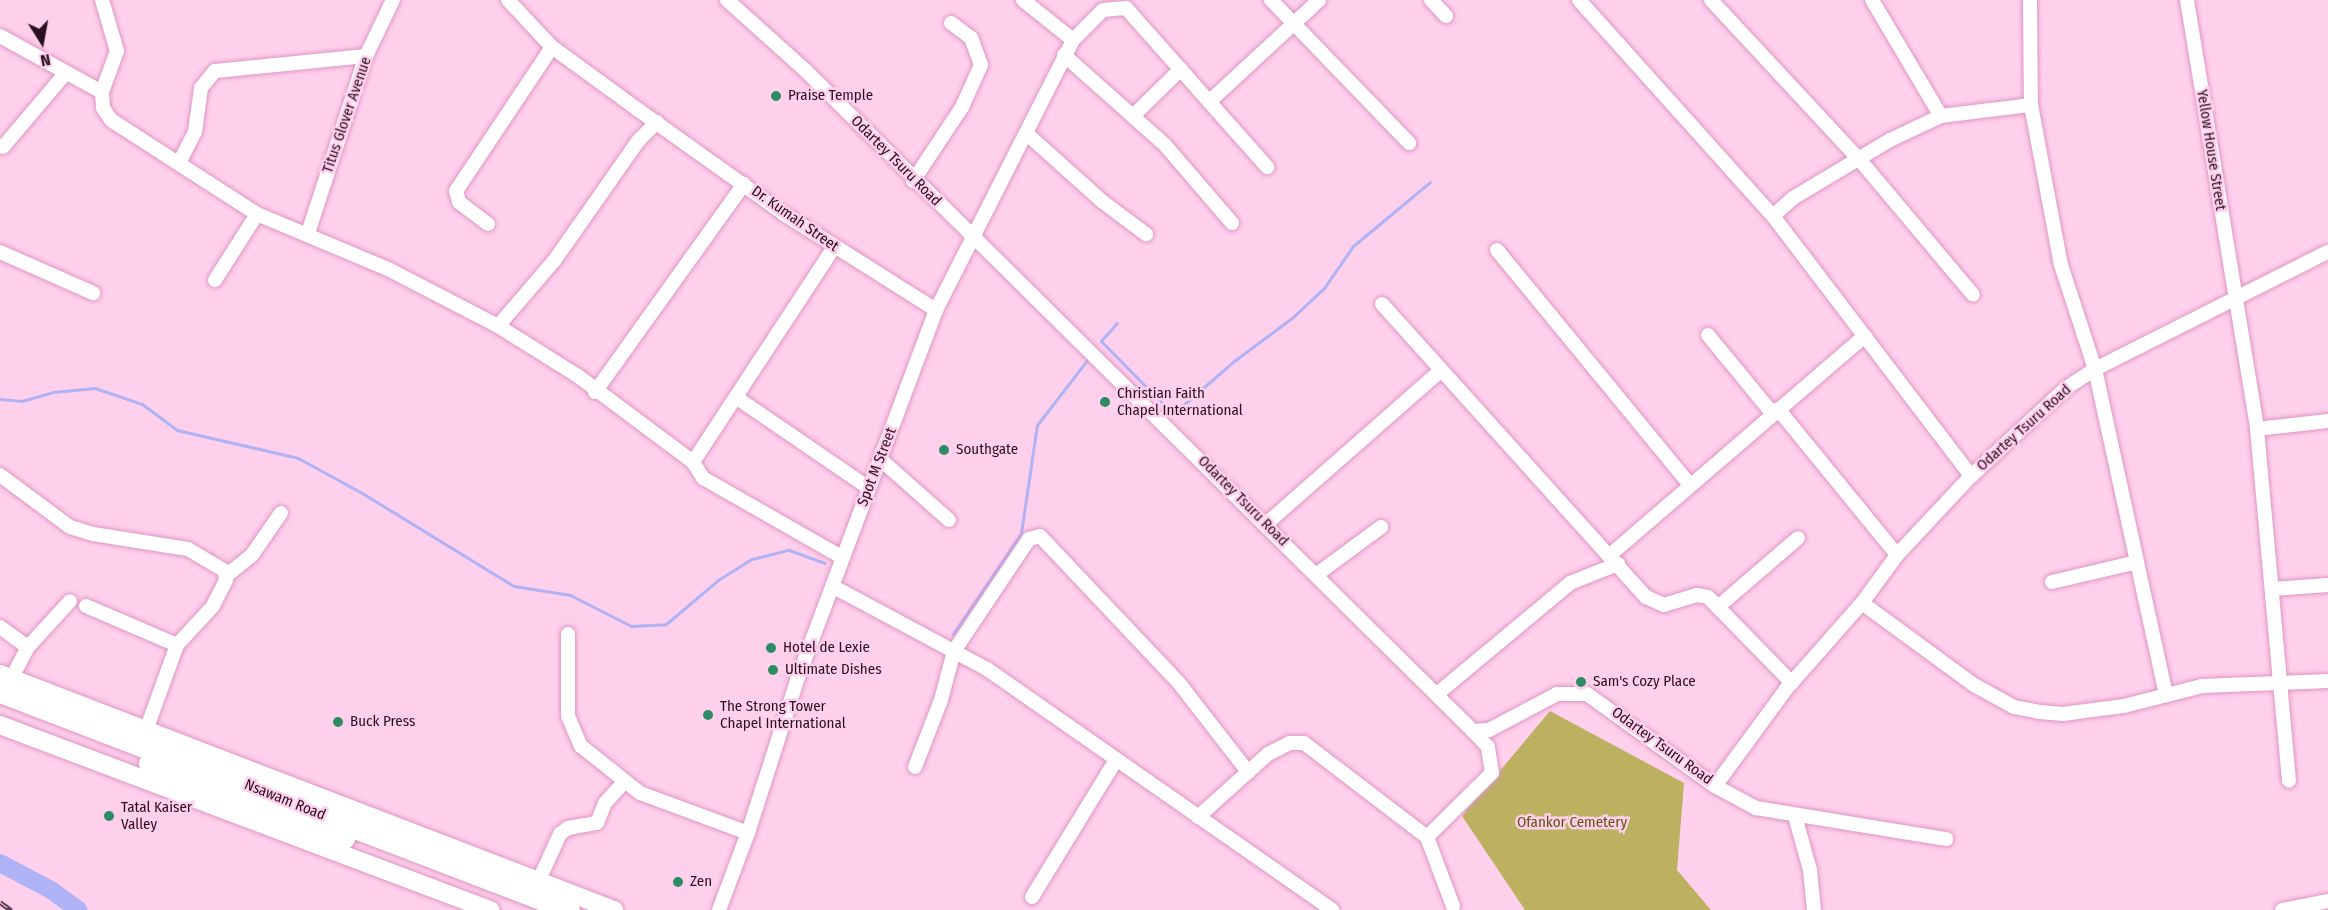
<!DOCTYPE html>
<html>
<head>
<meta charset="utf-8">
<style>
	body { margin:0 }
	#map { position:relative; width:2328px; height:910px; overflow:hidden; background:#ffd0ec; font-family:"Fira Sans Condensed",sans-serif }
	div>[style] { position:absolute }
	.green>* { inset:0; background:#bcb161 }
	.stream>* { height:3px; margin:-1.5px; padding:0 1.5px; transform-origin:1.5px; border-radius:1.5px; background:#afb2f4 }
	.river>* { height:18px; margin:-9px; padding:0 9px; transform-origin:9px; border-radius:9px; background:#afb2f4 }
	.roads { filter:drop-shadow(0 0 2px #df96c4) drop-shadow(0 0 2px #df96c4) }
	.minor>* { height:14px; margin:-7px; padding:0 7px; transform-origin:7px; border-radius:7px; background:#fff }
	.major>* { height:18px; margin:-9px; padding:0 9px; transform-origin:9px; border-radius:9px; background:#fff }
	.highway>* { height:21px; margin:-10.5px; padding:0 10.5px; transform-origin:10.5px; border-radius:10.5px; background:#fff }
	.rail>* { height:5px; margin-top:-2.5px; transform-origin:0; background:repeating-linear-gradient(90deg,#ffd0ec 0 9px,#604054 0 18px); box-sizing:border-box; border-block:2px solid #604054 }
	.dots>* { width:16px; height:16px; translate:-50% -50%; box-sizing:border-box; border:3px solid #ffd0ec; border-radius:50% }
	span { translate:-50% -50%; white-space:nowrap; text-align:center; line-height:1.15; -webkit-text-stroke:5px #ffd0ec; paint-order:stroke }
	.poi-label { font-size:15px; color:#2b1022 }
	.left { translate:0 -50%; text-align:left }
	.street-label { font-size:15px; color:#2b1022 }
	.park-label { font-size:15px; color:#5f560c }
	.north { position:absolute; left:12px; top:12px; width:60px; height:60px; -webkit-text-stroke:4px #ffd0ec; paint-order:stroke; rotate:169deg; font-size:16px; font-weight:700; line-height:24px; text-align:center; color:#2b1022 }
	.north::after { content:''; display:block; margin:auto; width:21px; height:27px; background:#2b1022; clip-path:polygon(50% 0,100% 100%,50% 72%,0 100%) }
</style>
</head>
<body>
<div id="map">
	<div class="green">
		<i style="clip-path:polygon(1550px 711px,1684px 783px,1677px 870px,1711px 910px,1525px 910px,1462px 816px)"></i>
	</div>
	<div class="stream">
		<i style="left:1117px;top:323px;width:24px;rotate:132deg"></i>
		<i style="left:1101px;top:341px;width:103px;rotate:45.4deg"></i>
		<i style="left:1173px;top:414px;width:81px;rotate:-41deg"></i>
		<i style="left:1234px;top:361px;width:74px;rotate:-36.7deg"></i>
		<i style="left:1293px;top:317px;width:42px;rotate:-43.1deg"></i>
		<i style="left:1324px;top:288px;width:51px;rotate:-55.4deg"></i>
		<i style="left:1353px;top:246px;width:100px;rotate:-39.7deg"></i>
		<i style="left:0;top:399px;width:22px;rotate:5deg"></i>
		<i style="left:22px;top:401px;width:32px;rotate:-16deg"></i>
		<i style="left:53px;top:392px;width:42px;rotate:-5.4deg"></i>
		<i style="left:95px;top:388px;width:50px;rotate:18.8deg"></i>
		<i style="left:142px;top:404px;width:44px;rotate:36.6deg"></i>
		<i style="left:177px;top:430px;width:124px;rotate:13deg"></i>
		<i style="left:298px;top:458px;width:73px;rotate:28.7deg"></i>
		<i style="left:362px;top:493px;width:178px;rotate:31.5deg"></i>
		<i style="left:514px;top:586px;width:57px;rotate:9.1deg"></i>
		<i style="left:570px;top:595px;width:68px;rotate:26.9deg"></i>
		<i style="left:631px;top:626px;width:35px;rotate:-3deg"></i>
		<i style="left:666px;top:624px;width:68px;rotate:-40.2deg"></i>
		<i style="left:718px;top:580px;width:40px;rotate:-32deg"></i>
		<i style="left:752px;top:559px;width:38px;rotate:-14deg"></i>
		<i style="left:789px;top:550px;width:38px;rotate:20deg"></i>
		<i style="left:953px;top:634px;width:122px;rotate:-56deg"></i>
		<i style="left:1021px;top:533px;width:109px;rotate:-81.6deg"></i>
		<i style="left:1037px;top:425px;width:83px;rotate:-52.3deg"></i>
	</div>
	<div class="river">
		<i style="left:0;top:863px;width:58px;rotate:27.9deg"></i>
		<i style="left:51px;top:890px;width:34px;rotate:36deg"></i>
	</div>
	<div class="roads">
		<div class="minor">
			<i style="left:102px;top:0;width:53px;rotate:73.6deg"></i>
			<i style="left:117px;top:51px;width:44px;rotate:110.1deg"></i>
			<i style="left:102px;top:92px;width:16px;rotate:86deg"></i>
			<i style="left:103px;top:108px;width:14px;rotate:56deg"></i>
			<i style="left:111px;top:120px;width:174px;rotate:32.8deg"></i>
			<i style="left:257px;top:214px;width:142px;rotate:22.8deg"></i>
			<i style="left:388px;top:269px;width:124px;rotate:27.4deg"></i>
			<i style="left:498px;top:326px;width:94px;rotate:32deg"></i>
			<i style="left:578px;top:376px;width:144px;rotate:36.8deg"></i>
			<i style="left:693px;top:462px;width:257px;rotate:-56.7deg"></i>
			<i style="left:508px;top:0;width:64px;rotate:46.9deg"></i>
			<i style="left:552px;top:47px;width:105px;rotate:36.1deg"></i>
			<i style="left:637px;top:109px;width:181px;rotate:35.5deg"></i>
			<i style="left:784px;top:214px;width:180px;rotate:32.3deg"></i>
			<i style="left:727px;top:0;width:106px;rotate:41.9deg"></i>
			<i style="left:806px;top:71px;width:938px;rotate:44.7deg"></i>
			<i style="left:1473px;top:731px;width:16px;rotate:-4deg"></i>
			<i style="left:1489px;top:730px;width:77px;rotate:-27.9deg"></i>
			<i style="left:1557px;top:694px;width:30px"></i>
			<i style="left:1587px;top:694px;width:158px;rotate:35.7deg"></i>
			<i style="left:1715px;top:786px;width:122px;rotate:-53.7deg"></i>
			<i style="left:1787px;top:688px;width:113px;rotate:-48.6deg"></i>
			<i style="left:1862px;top:603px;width:59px;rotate:-53.9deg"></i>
			<i style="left:1897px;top:555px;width:108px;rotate:-46.9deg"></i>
			<i style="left:1971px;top:476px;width:129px;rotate:-42.8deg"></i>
			<i style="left:2066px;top:388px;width:35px;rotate:-33deg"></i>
			<i style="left:2095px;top:369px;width:261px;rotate:-26.7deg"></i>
			<i style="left:1023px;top:0;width:64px;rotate:38.7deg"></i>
			<i style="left:1271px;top:0;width:199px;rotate:46deg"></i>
			<i style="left:1431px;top:0;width:22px;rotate:47deg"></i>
			<i style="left:1579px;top:0;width:290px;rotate:48.1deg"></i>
			<i style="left:1773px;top:216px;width:327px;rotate:52.7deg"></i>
			<i style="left:1711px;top:0;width:217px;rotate:47.1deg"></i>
			<i style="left:1859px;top:159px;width:177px;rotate:50deg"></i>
			<i style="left:1872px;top:0;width:135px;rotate:59.3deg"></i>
			<i style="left:1941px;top:116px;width:91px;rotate:-7deg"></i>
			<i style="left:2030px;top:0;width:105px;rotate:89.5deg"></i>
			<i style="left:2031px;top:105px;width:163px;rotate:79.4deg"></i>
			<i style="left:2061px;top:265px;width:109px;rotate:71.9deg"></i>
			<i style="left:2095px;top:369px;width:334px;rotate:77.7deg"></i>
			<i style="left:2187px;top:0;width:435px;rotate:80.7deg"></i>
			<i style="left:2257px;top:429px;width:353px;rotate:84.8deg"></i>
			<i style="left:0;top:36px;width:116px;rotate:28.8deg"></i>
			<i style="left:1064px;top:55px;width:135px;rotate:41.7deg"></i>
			<i style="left:1165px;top:145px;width:103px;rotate:49.3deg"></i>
			<i style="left:1209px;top:102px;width:150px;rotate:-42.8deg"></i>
			<i style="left:1133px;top:116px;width:67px;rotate:-44.4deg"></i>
			<i style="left:1026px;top:133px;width:103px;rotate:41.9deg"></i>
			<i style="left:1103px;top:202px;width:54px;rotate:36.7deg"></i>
			<i style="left:3px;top:147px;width:96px;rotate:-49.7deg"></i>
			<i style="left:179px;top:163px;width:35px;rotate:-63deg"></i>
			<i style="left:195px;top:132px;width:44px;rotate:-82.2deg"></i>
			<i style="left:201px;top:88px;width:22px;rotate:-51deg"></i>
			<i style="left:215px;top:71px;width:152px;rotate:-5.7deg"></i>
			<i style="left:913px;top:181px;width:89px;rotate:-56.5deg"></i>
			<i style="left:962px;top:107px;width:46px;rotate:-65.7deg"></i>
			<i style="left:981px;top:65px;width:29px;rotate:-110deg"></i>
			<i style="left:971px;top:38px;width:25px;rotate:-143deg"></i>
			<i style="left:1773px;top:216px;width:27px;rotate:-42deg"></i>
			<i style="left:1793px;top:198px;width:113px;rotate:-30.9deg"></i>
			<i style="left:1890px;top:140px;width:56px;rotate:-25.2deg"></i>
			<i style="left:488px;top:224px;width:36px;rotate:-143deg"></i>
			<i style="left:459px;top:202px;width:11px;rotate:-105deg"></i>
			<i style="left:456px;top:191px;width:173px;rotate:-56.3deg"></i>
			<i style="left:308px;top:233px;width:186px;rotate:-71.9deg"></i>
			<i style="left:366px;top:56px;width:62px;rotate:-64.3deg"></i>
			<i style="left:1497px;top:250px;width:304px;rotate:50.6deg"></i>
			<i style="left:0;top:252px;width:102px;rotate:23.8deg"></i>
			<i style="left:215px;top:280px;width:78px;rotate:-57.5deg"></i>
			<i style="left:1382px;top:304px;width:394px;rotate:48deg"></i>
			<i style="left:1646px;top:597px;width:20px;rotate:24deg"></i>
			<i style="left:1664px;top:605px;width:34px;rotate:-17deg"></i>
			<i style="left:1697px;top:595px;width:11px;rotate:10deg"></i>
			<i style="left:1708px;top:597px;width:120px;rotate:45.7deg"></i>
			<i style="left:498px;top:326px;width:86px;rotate:-49.3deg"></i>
			<i style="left:554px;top:261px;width:146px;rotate:-55deg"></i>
			<i style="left:638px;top:141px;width:27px;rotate:-45deg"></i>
			<i style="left:1708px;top:335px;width:102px;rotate:50.6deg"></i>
			<i style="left:595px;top:392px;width:256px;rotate:-54.4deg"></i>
			<i style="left:737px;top:398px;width:160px;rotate:34.3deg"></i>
			<i style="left:1778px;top:409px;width:188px;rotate:50.8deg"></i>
			<i style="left:2257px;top:429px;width:71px;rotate:-6.4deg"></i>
			<i style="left:880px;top:459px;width:92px;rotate:41.5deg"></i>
			<i style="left:693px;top:462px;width:19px;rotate:58deg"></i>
			<i style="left:703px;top:478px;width:161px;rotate:29.7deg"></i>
			<i style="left:0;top:475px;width:87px;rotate:36.6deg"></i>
			<i style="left:70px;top:527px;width:24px;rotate:17deg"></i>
			<i style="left:93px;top:534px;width:96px;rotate:9deg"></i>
			<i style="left:188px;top:549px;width:43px;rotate:30.7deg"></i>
			<i style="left:225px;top:571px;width:9px;rotate:84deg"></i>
			<i style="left:226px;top:580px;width:29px;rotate:117deg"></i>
			<i style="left:213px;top:606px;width:53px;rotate:132.7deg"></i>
			<i style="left:177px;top:645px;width:90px;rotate:110deg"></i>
			<i style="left:1266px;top:524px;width:232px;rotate:-41.3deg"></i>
			<i style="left:1610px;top:555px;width:336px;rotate:-40.7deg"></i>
			<i style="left:1316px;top:575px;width:81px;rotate:-36.4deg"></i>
			<i style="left:226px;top:576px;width:33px;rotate:-39deg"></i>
			<i style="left:252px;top:555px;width:51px;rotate:-55.4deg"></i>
			<i style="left:2052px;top:582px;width:87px;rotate:-13.2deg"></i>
			<i style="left:832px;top:586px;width:176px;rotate:28.2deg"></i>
			<i style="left:987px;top:669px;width:421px;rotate:34.9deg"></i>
			<i style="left:2272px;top:589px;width:56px;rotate:-4.1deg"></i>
			<i style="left:1862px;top:603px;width:139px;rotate:36.2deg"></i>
			<i style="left:1974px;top:685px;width:46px;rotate:28.8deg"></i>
			<i style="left:2014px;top:707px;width:26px;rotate:11deg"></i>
			<i style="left:2040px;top:712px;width:23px;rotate:5deg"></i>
			<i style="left:2063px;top:714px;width:62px;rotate:-7.5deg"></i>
			<i style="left:2124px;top:706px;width:81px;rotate:-14.4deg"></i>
			<i style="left:2202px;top:686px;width:126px;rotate:-2.3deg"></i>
			<i style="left:86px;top:606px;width:99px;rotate:23.2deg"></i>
			<i style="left:1719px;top:606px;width:104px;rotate:-40.7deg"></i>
			<i style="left:0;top:627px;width:34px;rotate:36deg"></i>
			<i style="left:568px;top:634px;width:82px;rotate:90deg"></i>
			<i style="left:568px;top:716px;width:33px;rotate:67deg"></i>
			<i style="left:581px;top:746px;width:75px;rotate:38.5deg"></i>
			<i style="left:640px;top:793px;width:115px;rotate:20.3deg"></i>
			<i style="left:11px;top:679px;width:36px;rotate:-62deg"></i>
			<i style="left:28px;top:647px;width:62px;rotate:-47.6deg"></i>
			<i style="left:1437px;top:694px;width:173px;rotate:-39.8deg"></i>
			<i style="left:1570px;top:583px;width:52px;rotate:-21.6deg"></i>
			<i style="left:915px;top:767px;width:72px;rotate:-68.8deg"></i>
			<i style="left:941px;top:700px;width:51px;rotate:-75.1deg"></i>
			<i style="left:954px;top:651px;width:135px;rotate:-56.2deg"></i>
			<i style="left:1029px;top:539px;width:11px;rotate:-15deg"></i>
			<i style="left:1040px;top:536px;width:202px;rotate:46.6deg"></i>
			<i style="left:1179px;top:683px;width:113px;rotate:52.2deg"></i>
			<i style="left:1715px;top:786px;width:47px;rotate:28.2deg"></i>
			<i style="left:1756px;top:808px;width:193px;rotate:9.3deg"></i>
			<i style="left:1795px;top:816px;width:56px;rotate:74.5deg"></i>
			<i style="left:1810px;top:870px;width:40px;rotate:84.3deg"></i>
			<i style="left:1198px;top:817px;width:94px;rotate:-42deg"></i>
			<i style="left:1268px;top:754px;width:25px;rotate:-27deg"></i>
			<i style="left:1290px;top:743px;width:14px"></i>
			<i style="left:1304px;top:743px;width:155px;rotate:37.4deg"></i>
			<i style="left:1427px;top:837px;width:74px;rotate:69.4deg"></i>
			<i style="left:1427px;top:837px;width:91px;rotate:-44.6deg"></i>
			<i style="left:1492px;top:773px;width:26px;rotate:-99deg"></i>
			<i style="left:1488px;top:747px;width:22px;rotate:-133deg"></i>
			<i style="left:539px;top:880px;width:51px;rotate:-65.5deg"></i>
			<i style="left:560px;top:834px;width:10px;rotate:-37deg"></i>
			<i style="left:568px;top:828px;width:29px;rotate:-10deg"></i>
			<i style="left:597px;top:823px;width:22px;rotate:-68deg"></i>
			<i style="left:605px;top:803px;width:28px;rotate:-48deg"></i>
			<i style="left:1032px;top:897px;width:161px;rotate:-58.5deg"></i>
			<i style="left:719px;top:910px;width:82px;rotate:-69.4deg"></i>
			<i style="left:748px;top:833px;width:161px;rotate:-72.2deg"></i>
			<i style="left:797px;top:680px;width:395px;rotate:-69.4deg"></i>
			<i style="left:936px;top:310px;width:303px;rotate:-63.1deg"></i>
			<i style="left:1073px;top:40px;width:42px;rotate:-45deg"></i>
			<i style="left:1103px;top:10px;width:23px;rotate:-5deg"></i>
			<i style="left:1126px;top:8px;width:213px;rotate:48.4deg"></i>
			<i style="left:2282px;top:910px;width:47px;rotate:-11.1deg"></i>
		</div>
		<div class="major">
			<i style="left:0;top:674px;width:658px;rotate:21.03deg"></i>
			<i style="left:0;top:725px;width:524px;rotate:20.68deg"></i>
		</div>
		<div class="highway">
			<i style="left:0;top:692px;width:609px;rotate:20.96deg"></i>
			<i style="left:149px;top:763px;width:209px;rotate:21deg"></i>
		</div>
	</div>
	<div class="rail">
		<i style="left:0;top:902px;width:14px;rotate:36deg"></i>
	</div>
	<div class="dots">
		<i style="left:776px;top:96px;background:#2d8c65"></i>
		<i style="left:1105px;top:402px;background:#2d8c65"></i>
		<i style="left:944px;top:450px;background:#2d8c65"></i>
		<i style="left:771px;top:648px;background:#2d8c65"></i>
		<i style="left:773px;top:670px;background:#2d8c65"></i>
		<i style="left:1581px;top:682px;background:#2d8c65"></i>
		<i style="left:708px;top:715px;background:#2d8c65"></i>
		<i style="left:338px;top:722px;background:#2d8c65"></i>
		<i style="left:109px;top:816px;background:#2d8c65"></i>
		<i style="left:678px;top:882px;background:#2d8c65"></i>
	</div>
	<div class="poi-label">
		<span class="left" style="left:788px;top:96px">Praise Temple</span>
		<span class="left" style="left:1117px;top:402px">Christian Faith<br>Chapel International</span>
		<span class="left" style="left:956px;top:450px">Southgate</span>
		<span class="left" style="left:783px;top:648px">Hotel de Lexie</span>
		<span class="left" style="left:785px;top:670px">Ultimate Dishes</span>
		<span class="left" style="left:1593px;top:682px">Sam's Cozy Place</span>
		<span class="left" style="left:720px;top:715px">The Strong Tower<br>Chapel International</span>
		<span class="left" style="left:350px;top:722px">Buck Press</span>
		<span class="left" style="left:121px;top:816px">Tatal Kaiser<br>Valley</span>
		<span class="left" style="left:690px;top:882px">Zen</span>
	</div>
	<div class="street-label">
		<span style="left:347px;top:115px;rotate:-71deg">Titus Glover Avenue</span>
		<span style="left:2211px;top:150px;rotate:81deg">Yellow House Street</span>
		<span style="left:896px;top:161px;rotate:45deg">Odartey Tsuru Road</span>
		<span style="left:795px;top:219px;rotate:35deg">Dr. Kumah Street</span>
		<span style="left:2024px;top:428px;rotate:-42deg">Odartey Tsuru Road</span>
		<span style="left:877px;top:467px;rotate:-69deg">Spot M Street</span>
		<span style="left:1243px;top:501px;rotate:45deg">Odartey Tsuru Road</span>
		<span style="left:1662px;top:746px;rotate:36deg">Odartey Tsuru Road</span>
		<span style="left:285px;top:800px;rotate:22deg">Nsawam Road</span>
	</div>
	<div class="park-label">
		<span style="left:1572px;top:823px">Ofankor Cemetery</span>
	</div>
	<div class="north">N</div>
</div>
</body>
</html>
